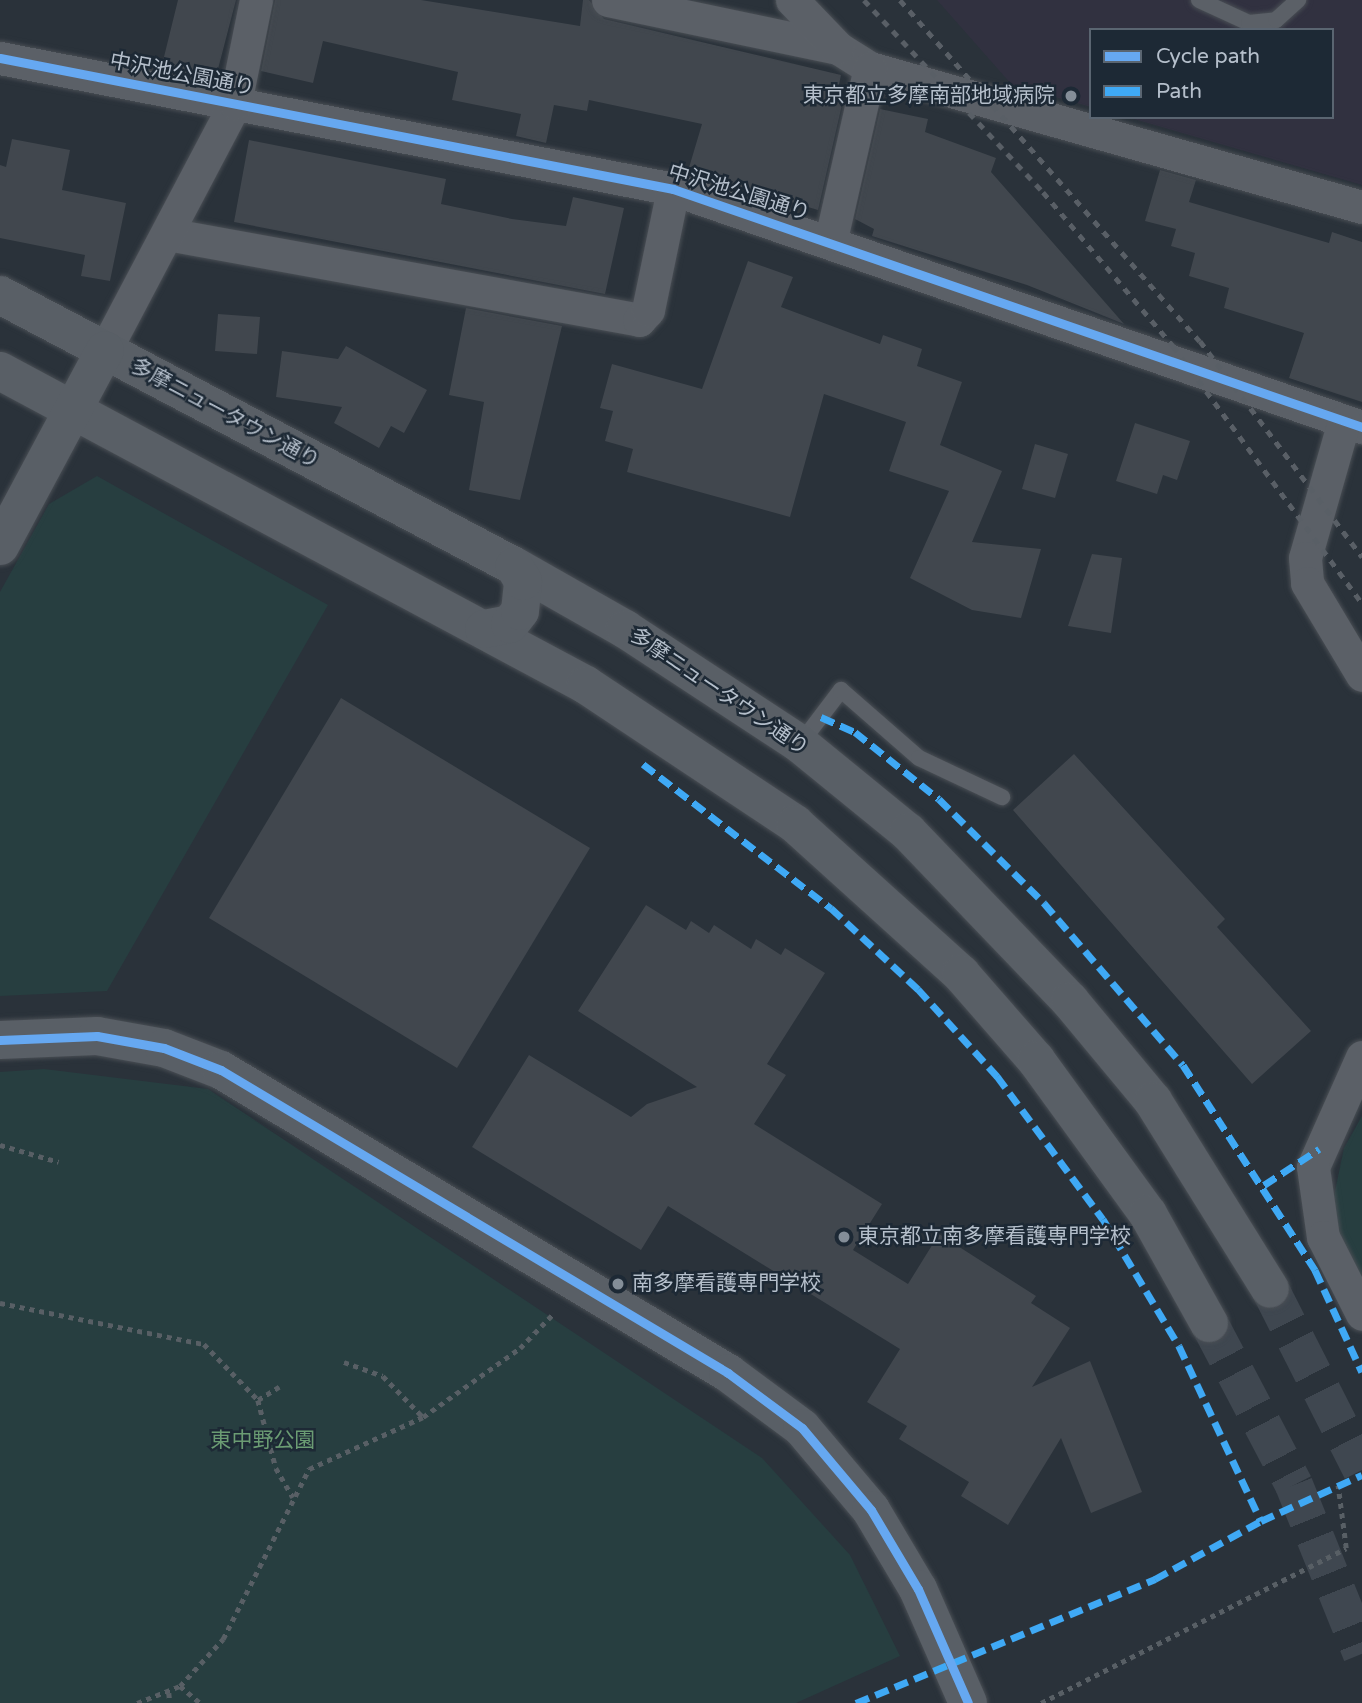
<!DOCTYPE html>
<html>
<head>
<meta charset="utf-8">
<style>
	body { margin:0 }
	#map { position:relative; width:1362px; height:1703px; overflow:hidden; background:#2a323a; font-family:"Varela Round","Noto Sans JP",sans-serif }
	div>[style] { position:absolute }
	.medical>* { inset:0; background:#313140 }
	.green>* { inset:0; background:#273e40 }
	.building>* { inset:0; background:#41474e }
	.secondary-tunnel>* { height:38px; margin-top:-19px; transform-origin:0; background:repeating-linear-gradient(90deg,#3f4750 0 38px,transparent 0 57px) }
	.path>* { height:4.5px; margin-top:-2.25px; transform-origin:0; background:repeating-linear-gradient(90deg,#585f65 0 5px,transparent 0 10px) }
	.roads { filter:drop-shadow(0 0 2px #494e54) drop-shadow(0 0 2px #494e54) }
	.lane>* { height:16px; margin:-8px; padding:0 8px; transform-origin:8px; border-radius:8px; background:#5b6067 }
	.street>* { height:33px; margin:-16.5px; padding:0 16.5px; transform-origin:16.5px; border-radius:16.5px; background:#5b6067 }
	.secondary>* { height:38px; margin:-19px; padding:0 19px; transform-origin:19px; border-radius:19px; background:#595f66 }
	.rail>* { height:5px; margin-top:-2.5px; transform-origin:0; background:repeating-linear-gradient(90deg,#595f66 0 7px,transparent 0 14px) }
	.quiet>* { height:7px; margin-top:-3.5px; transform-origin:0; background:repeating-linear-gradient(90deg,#3fa9f5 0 14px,transparent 0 21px) }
	.cycleway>* { height:9px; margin:-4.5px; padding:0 4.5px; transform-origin:4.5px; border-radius:4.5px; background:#66a8f1 }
	.dots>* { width:19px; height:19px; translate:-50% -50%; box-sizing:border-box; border:4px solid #1d2935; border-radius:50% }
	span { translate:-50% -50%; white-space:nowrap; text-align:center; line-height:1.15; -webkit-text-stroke:5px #1d2935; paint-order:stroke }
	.street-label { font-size:21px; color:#b5bfcb }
	.poi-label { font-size:21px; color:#b5bfcb }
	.right { translate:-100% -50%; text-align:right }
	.left { translate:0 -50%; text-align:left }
	.park-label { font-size:21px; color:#6b9c73 }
	.legend { position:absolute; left:1089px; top:28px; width:245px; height:91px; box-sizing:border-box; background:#1d2935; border:2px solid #5a6571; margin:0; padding:9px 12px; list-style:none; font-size:21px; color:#b5bfcb }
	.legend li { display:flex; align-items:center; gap:14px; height:35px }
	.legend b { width:35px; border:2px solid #5a6571 }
</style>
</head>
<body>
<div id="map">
	<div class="medical">
		<i style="clip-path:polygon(937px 0,1362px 0,1362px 185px,1127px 117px,1332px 117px,1332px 30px,1091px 30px,1091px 107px,1012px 85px)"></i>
	</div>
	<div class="green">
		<i style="clip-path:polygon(97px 476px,328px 605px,107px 991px,0 996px,0 592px,49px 504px)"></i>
		<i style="clip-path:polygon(44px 1069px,208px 1089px,762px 1458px,850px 1555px,900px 1656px,796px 1703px,0 1703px,0 1072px)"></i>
		<i style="clip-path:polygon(1362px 1116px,1362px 1294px,1338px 1241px,1334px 1196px,1344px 1148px)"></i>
	</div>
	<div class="building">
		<i style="clip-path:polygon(178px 0,236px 0,218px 69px,200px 65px,197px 77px,161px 69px)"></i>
		<i style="clip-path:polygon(275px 0,421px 0,580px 26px,583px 0,589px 0,604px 19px,841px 75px,836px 99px,843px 100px,818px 210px,688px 171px,702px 124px,589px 100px,587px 111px,554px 105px,546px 143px,516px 136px,521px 114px,452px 100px,458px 72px,323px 41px,313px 83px,261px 71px)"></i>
		<i style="clip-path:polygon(880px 109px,928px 119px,925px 132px,996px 158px,991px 172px,1124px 324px,1027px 285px,872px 236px,874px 229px,855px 219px)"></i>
		<i style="clip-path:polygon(12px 139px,70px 150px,62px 190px,126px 203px,110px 281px,81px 276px,85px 255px,0 238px,0 165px,6px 167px)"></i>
		<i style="clip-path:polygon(249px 140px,446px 179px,441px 204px,512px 219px,566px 226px,573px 197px,624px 208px,605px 294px,234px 222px)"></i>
		<i style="clip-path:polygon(1160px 170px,1196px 180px,1189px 202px,1329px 243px,1332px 232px,1362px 242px,1362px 402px,1289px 378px,1304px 333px,1224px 308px,1229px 288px,1189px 276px,1195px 253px,1171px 246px,1176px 229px,1145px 221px)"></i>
		<i style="clip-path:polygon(748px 261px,793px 277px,781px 307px,880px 344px,883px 335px,922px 349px,917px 366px,962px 382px,940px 445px,1002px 471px,972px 542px,1041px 549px,1021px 618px,972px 610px,910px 578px,949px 491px,889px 471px,906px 422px,824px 394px,790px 517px,627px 472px,633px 449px,605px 441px,613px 411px,600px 408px,612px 364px,702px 389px)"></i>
		<i style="clip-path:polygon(466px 308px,562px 326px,520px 500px,469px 490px,484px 402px,449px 395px)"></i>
		<i style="clip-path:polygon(218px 314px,260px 317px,257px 354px,215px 351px)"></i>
		<i style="clip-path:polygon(346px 346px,427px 390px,404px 433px,391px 426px,379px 448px,334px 423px,342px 407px,276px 397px,282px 351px,338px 359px)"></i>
		<i style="clip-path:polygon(1135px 423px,1190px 441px,1177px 480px,1163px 475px,1157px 494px,1116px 481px)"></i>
		<i style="clip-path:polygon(1035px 444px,1068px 454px,1055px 498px,1022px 489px)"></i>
		<i style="clip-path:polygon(1092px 554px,1122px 558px,1111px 633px,1068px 626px)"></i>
		<i style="clip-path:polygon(341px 698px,590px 848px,457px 1068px,209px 918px)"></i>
		<i style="clip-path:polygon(1074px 754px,1225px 919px,1217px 927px,1311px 1031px,1252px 1084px,1013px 810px)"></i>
		<i style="clip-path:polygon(646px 905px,686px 930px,691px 921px,709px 933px,714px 925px,751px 949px,756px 939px,781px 955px,785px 948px,825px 973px,767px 1064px,786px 1075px,754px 1124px,882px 1204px,853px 1250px,908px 1284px,939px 1234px,1036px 1296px,1031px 1303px,1070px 1328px,1032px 1387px,1090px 1361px,1142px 1492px,1091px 1513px,1061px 1438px,1008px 1525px,961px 1496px,969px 1482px,899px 1439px,907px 1426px,867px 1402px,900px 1349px,668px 1206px,641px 1250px,472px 1147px,529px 1055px,631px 1117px,647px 1104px,697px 1087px,578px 1011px)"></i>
	</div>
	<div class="secondary-tunnel">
		<i style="left:1270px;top:1289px;width:203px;rotate:63.1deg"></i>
		<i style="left:1209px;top:1323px;width:183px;rotate:62.3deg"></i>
		<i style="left:1294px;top:1485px;width:182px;rotate:68.1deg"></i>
	</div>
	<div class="path">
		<i style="left:0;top:1145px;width:61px;rotate:16.1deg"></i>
		<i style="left:0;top:1303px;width:208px;rotate:11.4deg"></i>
		<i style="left:204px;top:1344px;width:78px;rotate:46deg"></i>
		<i style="left:258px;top:1400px;width:70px;rotate:75.2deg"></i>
		<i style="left:276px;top:1468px;width:34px;rotate:60deg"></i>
		<i style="left:344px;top:1362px;width:41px;rotate:19.7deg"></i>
		<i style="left:383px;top:1376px;width:57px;rotate:45.7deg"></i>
		<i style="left:258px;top:1400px;width:25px;rotate:-32deg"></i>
		<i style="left:180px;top:1686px;width:26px;rotate:40deg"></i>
		<i style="left:169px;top:1693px;width:10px;rotate:84deg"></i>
		<i style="left:137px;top:1703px;width:46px;rotate:-21.6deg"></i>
		<i style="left:180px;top:1686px;width:64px;rotate:-47.5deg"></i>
		<i style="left:223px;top:1639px;width:191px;rotate:-63.2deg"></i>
		<i style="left:309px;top:1469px;width:125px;rotate:-24.5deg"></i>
		<i style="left:423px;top:1417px;width:119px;rotate:-35.4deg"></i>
		<i style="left:520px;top:1348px;width:49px;rotate:-45.8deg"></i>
		<i style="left:1041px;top:1703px;width:342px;rotate:-26.9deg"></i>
		<i style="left:1346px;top:1548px;width:63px;rotate:-97.4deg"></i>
	</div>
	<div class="roads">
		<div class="lane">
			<i style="left:1199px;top:0;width:55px;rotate:24.7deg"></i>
			<i style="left:1249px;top:23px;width:27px;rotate:-6deg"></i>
			<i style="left:1276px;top:20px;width:30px;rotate:-42deg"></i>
			<i style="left:800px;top:744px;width:68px;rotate:-52.8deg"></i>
			<i style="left:841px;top:690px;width:103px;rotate:41.1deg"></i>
			<i style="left:919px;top:758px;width:92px;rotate:25.2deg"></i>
		</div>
		<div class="street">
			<i style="left:608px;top:0;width:235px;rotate:11.8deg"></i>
			<i style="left:838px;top:48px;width:38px;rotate:32deg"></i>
			<i style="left:870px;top:68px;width:511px;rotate:15.78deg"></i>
			<i style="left:792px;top:0;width:66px;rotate:46.2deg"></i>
			<i style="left:0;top:58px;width:686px;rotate:11.01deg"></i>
			<i style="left:673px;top:189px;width:729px;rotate:19.06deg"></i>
			<i style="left:167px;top:234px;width:480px;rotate:10.3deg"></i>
			<i style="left:639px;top:320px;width:13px;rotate:-48deg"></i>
			<i style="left:648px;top:310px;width:124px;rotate:-78.3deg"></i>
			<i style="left:831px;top:239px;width:175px;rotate:-77.2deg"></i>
			<i style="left:105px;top:350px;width:279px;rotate:-62.2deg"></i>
			<i style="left:235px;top:103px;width:105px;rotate:-78.5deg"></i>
			<i style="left:1344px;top:421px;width:142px;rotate:105.9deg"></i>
			<i style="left:1305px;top:558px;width:25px;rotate:85deg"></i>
			<i style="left:1307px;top:583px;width:107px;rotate:59.1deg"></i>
			<i style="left:1362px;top:1057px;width:120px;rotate:114deg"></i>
			<i style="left:1313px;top:1167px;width:71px;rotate:81.9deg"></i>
			<i style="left:1323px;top:1237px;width:86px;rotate:63.1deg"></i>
		</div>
		<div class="secondary">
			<i style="left:0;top:295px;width:581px;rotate:27.8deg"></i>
			<i style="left:514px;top:566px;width:128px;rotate:29.6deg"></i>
			<i style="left:625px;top:629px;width:209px;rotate:33.3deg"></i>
			<i style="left:800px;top:744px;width:139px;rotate:39.2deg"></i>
			<i style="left:908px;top:832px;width:234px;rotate:46.2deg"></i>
			<i style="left:1070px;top:1001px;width:130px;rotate:50.3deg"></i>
			<i style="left:1153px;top:1101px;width:221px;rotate:58.1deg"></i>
			<i style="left:0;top:371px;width:665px;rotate:28.18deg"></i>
			<i style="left:586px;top:685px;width:251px;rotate:33.6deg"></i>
			<i style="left:795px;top:824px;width:224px;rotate:42.1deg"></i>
			<i style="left:961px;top:974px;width:114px;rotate:48.9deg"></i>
			<i style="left:1036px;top:1060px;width:190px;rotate:54deg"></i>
			<i style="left:1148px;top:1214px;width:125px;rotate:60.8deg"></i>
			<i style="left:0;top:546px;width:222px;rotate:-61.8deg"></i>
			<i style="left:484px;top:629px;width:26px;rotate:-11deg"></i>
			<i style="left:510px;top:624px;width:16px;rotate:-52deg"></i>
			<i style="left:520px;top:611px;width:30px;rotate:-84deg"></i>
			<i style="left:523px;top:581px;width:17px;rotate:-121deg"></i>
			<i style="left:0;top:1040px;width:97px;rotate:-2.4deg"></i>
			<i style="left:97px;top:1036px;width:68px;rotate:10.2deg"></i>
			<i style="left:164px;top:1048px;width:61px;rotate:21.1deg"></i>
			<i style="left:221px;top:1070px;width:591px;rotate:30.86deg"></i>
			<i style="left:728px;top:1373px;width:92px;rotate:36.6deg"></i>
			<i style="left:802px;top:1428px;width:107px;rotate:49.9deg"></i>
			<i style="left:871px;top:1510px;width:92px;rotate:59.3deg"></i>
			<i style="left:918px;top:1589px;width:124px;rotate:66.3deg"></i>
		</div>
	</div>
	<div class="rail">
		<i style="left:864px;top:0;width:262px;rotate:47deg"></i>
		<i style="left:1043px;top:192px;width:202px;rotate:49.8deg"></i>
		<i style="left:1173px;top:346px;width:319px;rotate:53.7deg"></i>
		<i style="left:900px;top:0;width:454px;rotate:48.7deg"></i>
		<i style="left:1200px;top:341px;width:270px;rotate:53.1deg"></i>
	</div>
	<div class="quiet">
		<i style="left:821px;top:717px;width:37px;rotate:24deg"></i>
		<i style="left:855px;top:732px;width:107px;rotate:38.6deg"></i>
		<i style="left:939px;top:799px;width:148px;rotate:44.7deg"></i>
		<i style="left:1044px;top:903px;width:213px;rotate:49.4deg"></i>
		<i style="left:1183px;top:1065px;width:244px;rotate:57.2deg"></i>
		<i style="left:1315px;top:1270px;width:112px;rotate:65.3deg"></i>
		<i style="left:643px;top:764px;width:237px;rotate:37.5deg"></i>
		<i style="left:831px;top:908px;width:119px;rotate:43deg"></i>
		<i style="left:918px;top:989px;width:118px;rotate:47.8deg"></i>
		<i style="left:997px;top:1076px;width:178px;rotate:53.5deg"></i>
		<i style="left:1103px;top:1219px;width:148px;rotate:59.1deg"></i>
		<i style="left:1179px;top:1346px;width:193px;rotate:64.9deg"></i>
		<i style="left:1264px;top:1185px;width:66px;rotate:-33.2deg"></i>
		<i style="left:856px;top:1703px;width:324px;rotate:-22.5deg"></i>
		<i style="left:1155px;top:1579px;width:121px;rotate:-28.7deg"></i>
		<i style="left:1261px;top:1521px;width:111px;rotate:-24.5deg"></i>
	</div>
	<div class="cycleway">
		<i style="left:0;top:58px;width:686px;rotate:11.01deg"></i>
		<i style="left:673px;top:189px;width:729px;rotate:19.06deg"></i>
		<i style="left:0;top:1040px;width:97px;rotate:-2.4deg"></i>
		<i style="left:97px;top:1036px;width:68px;rotate:10.2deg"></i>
		<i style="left:164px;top:1048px;width:61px;rotate:21.1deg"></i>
		<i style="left:221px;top:1070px;width:591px;rotate:30.86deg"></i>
		<i style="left:728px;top:1373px;width:92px;rotate:36.6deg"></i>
		<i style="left:802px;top:1428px;width:107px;rotate:49.9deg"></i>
		<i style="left:871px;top:1510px;width:92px;rotate:59.3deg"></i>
		<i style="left:918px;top:1589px;width:124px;rotate:66.3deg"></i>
	</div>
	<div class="dots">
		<i style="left:1071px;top:96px;background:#848e98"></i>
		<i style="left:844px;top:1237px;background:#848e98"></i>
		<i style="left:618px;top:1284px;background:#848e98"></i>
	</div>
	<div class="street-label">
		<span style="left:182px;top:75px;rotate:11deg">中沢池公園通り</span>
		<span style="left:739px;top:193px;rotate:17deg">中沢池公園通り</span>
		<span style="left:225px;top:414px;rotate:28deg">多摩ニュータウン通り</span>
		<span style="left:719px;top:692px;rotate:34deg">多摩ニュータウン通り</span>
	</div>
	<div class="poi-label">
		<span class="right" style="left:1055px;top:96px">東京都立多摩南部地域病院</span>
		<span class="left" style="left:858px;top:1237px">東京都立南多摩看護専門学校</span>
		<span class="left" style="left:632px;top:1284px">南多摩看護専門学校</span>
	</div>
	<div class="park-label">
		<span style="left:263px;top:1441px">東中野公園</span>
	</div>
	<ul class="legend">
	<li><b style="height:9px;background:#66a8f1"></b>Cycle path</li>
	<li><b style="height:9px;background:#3fa9f5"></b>Path</li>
	</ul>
</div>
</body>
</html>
